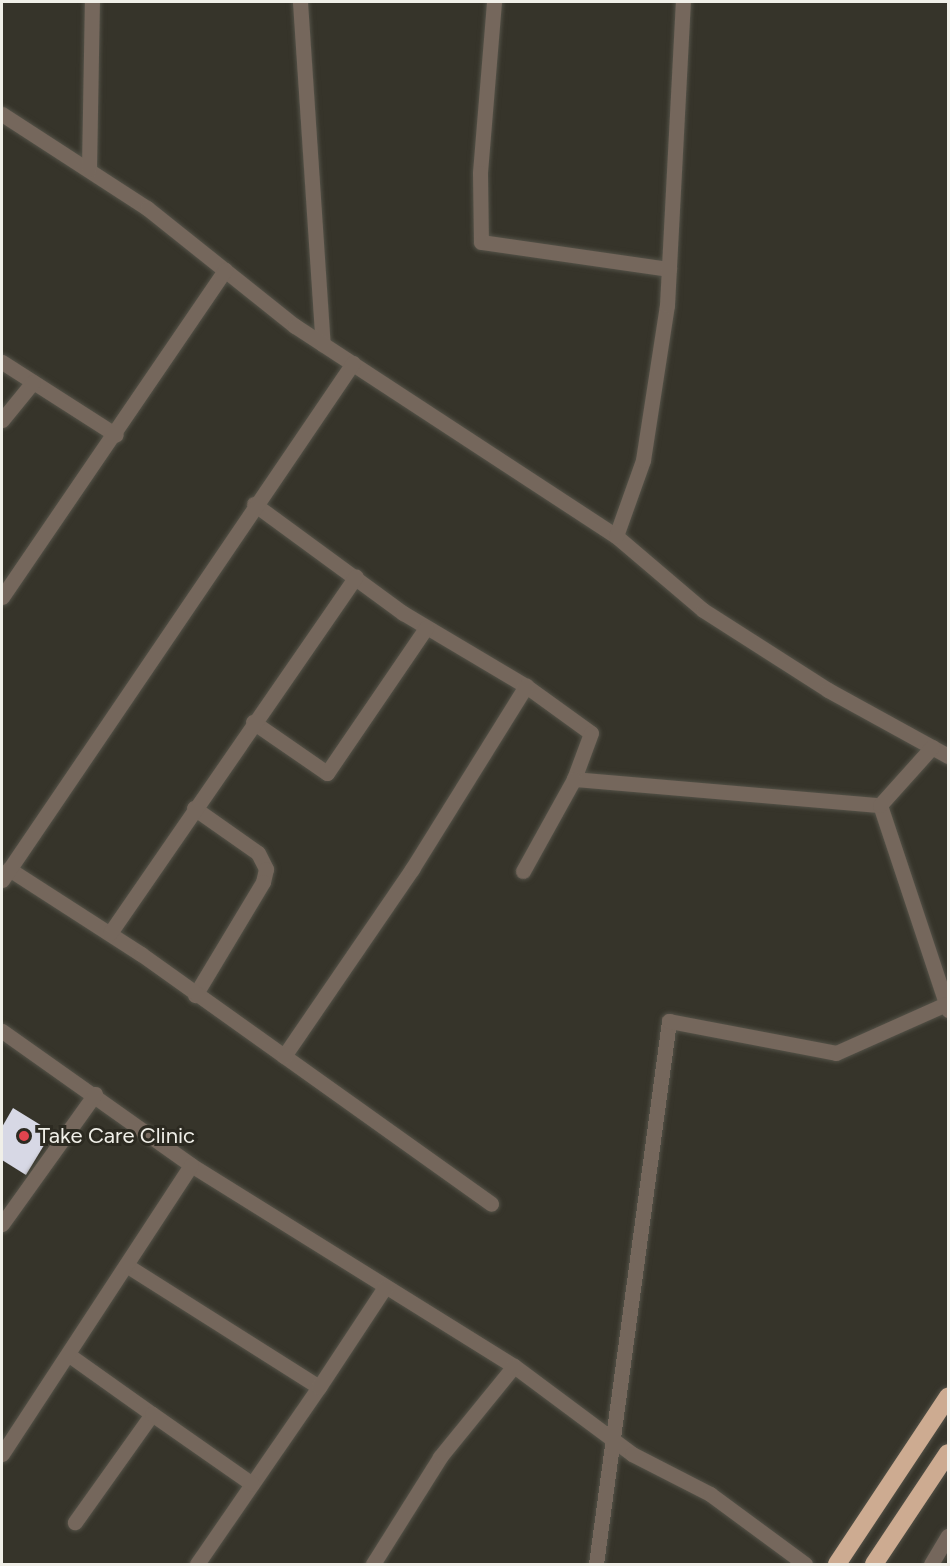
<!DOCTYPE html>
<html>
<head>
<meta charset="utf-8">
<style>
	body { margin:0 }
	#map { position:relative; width:950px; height:1566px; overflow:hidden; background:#36342a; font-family:Figtree,sans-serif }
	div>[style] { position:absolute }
	.building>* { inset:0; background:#d7d8e5 }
	.roads { filter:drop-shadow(0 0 2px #545248) drop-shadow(0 0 2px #545248) }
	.minor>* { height:15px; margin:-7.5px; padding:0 7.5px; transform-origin:7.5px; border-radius:7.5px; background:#75675c }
	.highway>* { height:18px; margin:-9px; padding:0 9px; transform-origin:9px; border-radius:9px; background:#cdab91 }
	.dots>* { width:16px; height:16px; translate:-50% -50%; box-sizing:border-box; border:3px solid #2c2a21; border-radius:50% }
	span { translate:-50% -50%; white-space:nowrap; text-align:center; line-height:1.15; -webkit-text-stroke:6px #2c2a21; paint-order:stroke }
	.poi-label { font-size:22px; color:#f0efe8 }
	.left { translate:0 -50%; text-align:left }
	.frame { position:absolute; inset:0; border:3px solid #f0efe8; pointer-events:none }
</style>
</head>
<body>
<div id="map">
	<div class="building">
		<i style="clip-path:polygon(13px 1108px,52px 1132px,26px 1175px,2px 1160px,2px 1127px)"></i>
	</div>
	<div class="roads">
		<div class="minor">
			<i style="left:300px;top:2px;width:343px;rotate:86.2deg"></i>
			<i style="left:494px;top:2px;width:172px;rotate:94.7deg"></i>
			<i style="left:480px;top:173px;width:69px;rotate:89.2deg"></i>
			<i style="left:481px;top:242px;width:190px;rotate:8.2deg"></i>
			<i style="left:2px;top:114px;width:173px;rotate:33deg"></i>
			<i style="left:147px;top:208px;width:189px;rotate:38.6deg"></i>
			<i style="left:295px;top:326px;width:384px;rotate:33.2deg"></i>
			<i style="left:616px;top:536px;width:114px;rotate:40.4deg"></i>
			<i style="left:703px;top:610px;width:148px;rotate:32.6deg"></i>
			<i style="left:828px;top:690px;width:137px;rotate:28.8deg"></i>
			<i style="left:89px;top:169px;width:167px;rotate:-89deg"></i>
			<i style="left:2px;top:362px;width:135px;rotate:32.6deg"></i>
			<i style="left:2px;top:420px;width:49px;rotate:-50.8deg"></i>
			<i style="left:254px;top:504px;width:185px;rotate:36.2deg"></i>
			<i style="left:403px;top:613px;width:143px;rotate:30.7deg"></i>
			<i style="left:526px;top:686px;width:80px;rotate:35.9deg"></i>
			<i style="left:591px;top:733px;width:49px;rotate:110.3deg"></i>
			<i style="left:574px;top:779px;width:307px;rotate:4.9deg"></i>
			<i style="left:616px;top:536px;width:81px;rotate:-70.4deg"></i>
			<i style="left:643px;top:460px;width:157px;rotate:-81.2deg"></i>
			<i style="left:667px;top:305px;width:303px;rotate:-87deg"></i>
			<i style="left:2px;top:597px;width:396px;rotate:-55.7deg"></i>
			<i style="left:253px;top:722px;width:90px;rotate:34.6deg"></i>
			<i style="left:327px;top:773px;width:176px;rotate:-55.7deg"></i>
			<i style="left:880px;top:805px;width:216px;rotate:71.6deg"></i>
			<i style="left:880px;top:805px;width:78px;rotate:-48.1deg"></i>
			<i style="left:194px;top:808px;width:78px;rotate:35.1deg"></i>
			<i style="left:258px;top:853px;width:18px;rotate:63deg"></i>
			<i style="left:266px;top:869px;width:13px;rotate:103deg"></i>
			<i style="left:263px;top:882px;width:132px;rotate:121deg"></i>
			<i style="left:9px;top:869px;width:157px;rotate:32.8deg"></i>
			<i style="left:141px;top:954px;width:430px;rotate:35.5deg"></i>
			<i style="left:523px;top:871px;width:105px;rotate:-61deg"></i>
			<i style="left:2px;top:880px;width:625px;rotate:-55.83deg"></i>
			<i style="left:110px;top:933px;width:433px;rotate:-55.4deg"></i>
			<i style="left:2px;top:1031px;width:232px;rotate:35.3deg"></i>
			<i style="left:191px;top:1165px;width:380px;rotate:31.9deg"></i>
			<i style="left:514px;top:1366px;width:147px;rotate:36.7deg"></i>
			<i style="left:632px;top:1454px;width:88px;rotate:27.1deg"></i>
			<i style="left:710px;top:1494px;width:118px;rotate:36.4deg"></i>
			<i style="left:284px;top:1056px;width:227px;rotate:-55.6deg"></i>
			<i style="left:412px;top:869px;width:216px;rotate:-58.1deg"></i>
			<i style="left:2px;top:1224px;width:160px;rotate:-54.4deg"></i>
			<i style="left:126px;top:1265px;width:228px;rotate:32.3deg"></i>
			<i style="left:319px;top:1387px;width:215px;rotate:124.6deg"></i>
			<i style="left:69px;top:1355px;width:102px;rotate:35.4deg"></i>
			<i style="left:152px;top:1414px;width:133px;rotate:125.5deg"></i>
			<i style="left:319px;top:1387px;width:120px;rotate:-56.6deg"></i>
			<i style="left:152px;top:1414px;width:122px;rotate:35deg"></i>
			<i style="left:2px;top:1454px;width:345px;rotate:-56.8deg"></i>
			<i style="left:373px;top:1564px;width:126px;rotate:-57.9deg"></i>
			<i style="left:440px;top:1457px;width:117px;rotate:-50.9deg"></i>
			<i style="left:596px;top:1564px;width:548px;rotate:-82.34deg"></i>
			<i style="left:669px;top:1021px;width:170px;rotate:10.8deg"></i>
			<i style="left:836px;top:1053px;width:120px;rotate:-24deg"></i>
			<i style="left:931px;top:1564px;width:33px;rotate:-59deg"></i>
		</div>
		<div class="highway">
			<i style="left:837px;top:1564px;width:201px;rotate:-56.4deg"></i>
			<i style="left:874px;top:1564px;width:133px;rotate:-56.3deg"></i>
		</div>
	</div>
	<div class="dots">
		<i style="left:24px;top:1136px;background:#e0444e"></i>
	</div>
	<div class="poi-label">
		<span class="left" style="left:38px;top:1136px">Take Care Clinic</span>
	</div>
	<div class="frame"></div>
</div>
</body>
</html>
